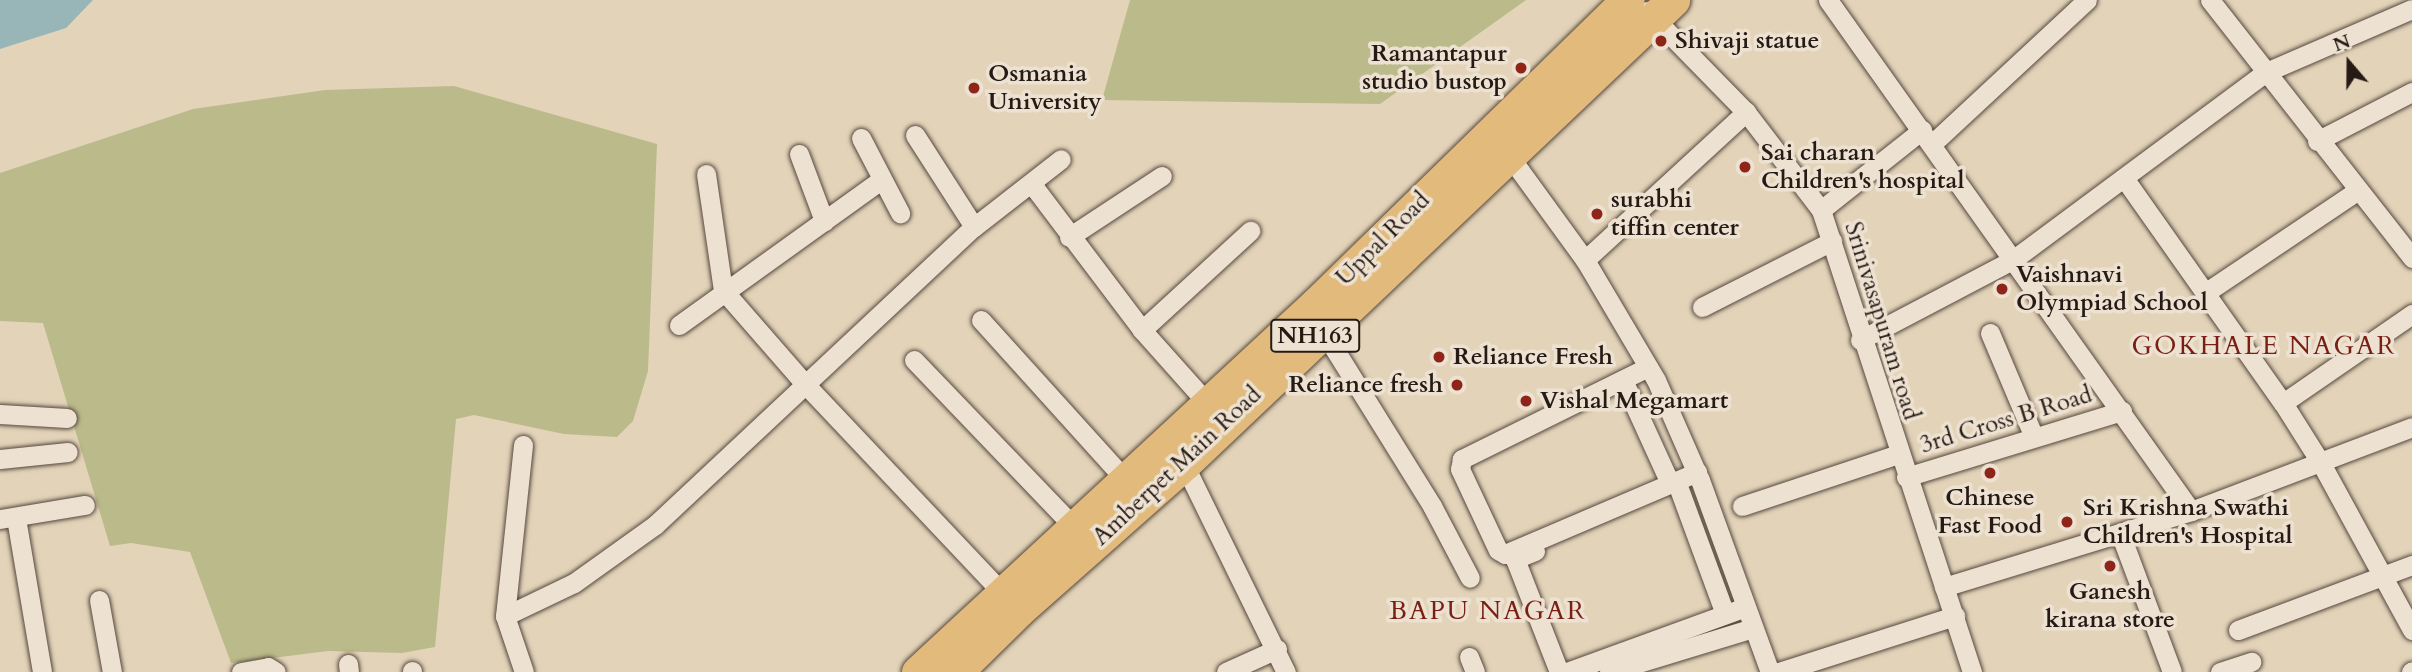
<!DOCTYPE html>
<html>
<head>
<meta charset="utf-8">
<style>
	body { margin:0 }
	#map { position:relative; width:2412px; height:672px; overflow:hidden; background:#e3d3b9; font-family:Cardo,serif }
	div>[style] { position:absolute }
	.green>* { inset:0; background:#bbba8a }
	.water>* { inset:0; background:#98b6b8 }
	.roads { filter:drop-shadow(0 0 2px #55483e) drop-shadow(0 0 2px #55483e) }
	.street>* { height:19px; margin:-9.5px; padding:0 9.5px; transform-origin:9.5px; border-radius:9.5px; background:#ede2d2 }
	.highway>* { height:33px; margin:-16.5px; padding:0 16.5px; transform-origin:16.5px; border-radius:16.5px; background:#e2ba7c }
	.dots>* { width:19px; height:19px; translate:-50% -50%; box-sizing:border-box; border:4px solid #ede2d2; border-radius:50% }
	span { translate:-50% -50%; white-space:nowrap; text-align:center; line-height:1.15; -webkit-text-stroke:7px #ede2d2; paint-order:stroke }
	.shield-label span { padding:2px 5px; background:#ede2d2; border:2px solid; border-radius:5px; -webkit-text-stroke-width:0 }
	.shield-label { font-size:23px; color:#261a15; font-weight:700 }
	.poi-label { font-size:24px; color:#261a15; font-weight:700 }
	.left { translate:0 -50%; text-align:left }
	.right { translate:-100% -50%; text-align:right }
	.street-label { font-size:24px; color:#261a15 }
	.neighbourhood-label { font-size:26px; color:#7a1f14; letter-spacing:2px }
	.north { position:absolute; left:2314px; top:28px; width:70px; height:70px; -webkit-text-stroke:5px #ede2d2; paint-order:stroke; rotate:340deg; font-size:19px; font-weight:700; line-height:28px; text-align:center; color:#261a15 }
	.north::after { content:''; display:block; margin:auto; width:24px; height:32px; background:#261a15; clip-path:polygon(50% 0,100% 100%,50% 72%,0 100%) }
</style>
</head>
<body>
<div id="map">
	<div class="green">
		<i style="clip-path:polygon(1130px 0,1526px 0,1380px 104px,1102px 100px)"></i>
		<i style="clip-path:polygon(454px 86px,657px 144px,648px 371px,633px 421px,617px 437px,564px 434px,474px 415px,456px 419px,435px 647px,402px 653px,328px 651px,231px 663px,190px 552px,131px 543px,110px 546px,43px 323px,0 321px,0 173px,193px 109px,325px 90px)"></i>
	</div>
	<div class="water">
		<i style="clip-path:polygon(0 0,93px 0,66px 28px,0 49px)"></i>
	</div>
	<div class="roads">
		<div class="street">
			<i style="left:1828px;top:0;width:627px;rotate:54.61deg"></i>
			<i style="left:2210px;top:0;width:328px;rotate:51.9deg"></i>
			<i style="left:1647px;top:11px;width:141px;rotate:45.6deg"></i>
			<i style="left:1746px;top:112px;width:123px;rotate:52.6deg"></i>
			<i style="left:1821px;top:210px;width:486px;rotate:71.9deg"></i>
			<i style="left:915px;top:135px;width:109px;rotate:57.3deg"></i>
			<i style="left:861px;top:138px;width:85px;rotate:62.5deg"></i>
			<i style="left:2317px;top:141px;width:107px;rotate:-27.3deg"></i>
			<i style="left:1933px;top:143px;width:210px;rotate:-42.9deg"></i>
			<i style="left:1505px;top:150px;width:136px;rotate:54deg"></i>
			<i style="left:1585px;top:260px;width:139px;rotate:59.4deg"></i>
			<i style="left:1656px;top:380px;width:109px;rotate:66.3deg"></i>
			<i style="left:1700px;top:480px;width:204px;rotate:70deg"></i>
			<i style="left:799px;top:154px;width:72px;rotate:69.5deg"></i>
			<i style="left:706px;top:174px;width:117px;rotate:81.7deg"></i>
			<i style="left:723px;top:290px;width:123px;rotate:48.9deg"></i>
			<i style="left:804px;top:383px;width:286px;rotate:46.6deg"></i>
			<i style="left:2124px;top:178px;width:276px;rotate:54.8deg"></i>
			<i style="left:2283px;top:403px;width:73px;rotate:57.8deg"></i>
			<i style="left:2322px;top:465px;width:188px;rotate:61.4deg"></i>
			<i style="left:1031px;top:183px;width:184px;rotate:52.9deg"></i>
			<i style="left:1142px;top:330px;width:98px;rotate:48.3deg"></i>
			<i style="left:1821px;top:210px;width:129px;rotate:-38.4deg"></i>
			<i style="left:1069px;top:237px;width:111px;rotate:-33.3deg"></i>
			<i style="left:1585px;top:260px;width:219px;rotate:-42.6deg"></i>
			<i style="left:2205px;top:293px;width:184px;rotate:-33.9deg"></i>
			<i style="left:1702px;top:307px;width:146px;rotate:-26.9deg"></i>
			<i style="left:981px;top:320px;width:213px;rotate:47.9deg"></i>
			<i style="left:679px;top:325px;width:249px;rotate:-35.7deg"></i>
			<i style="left:1322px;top:329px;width:208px;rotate:58.1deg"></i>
			<i style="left:1432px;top:506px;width:81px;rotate:62.2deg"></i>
			<i style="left:1142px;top:330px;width:147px;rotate:-42.5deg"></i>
			<i style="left:1990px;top:333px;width:113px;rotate:67.1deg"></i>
			<i style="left:1860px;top:340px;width:174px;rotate:-27.7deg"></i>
			<i style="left:2014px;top:259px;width:312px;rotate:-36.6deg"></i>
			<i style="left:2264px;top:73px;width:161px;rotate:-23.4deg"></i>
			<i style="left:914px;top:360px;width:228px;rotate:46.2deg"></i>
			<i style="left:1648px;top:367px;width:208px;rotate:153.7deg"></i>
			<i style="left:1462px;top:459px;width:10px;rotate:101deg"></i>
			<i style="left:1460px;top:469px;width:89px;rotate:64.9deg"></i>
			<i style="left:1498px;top:550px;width:8px;rotate:30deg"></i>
			<i style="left:1505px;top:554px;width:209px;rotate:-23.1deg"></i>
			<i style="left:1623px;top:380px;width:113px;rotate:65.5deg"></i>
			<i style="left:2283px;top:403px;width:157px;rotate:-34.6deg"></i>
			<i style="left:0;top:414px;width:67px;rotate:3.4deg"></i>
			<i style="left:523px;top:445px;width:172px;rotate:96deg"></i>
			<i style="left:505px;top:616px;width:59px;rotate:71.3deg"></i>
			<i style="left:1180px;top:456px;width:241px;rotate:63.9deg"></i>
			<i style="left:0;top:459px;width:68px;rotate:-5.9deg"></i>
			<i style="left:1906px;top:477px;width:226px;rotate:-17deg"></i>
			<i style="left:1679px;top:489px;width:133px;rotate:69.8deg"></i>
			<i style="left:1742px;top:506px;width:164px;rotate:-18.4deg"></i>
			<i style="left:16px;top:518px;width:156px;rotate:80.4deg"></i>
			<i style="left:0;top:519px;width:86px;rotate:-9.4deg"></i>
			<i style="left:2120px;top:533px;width:148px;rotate:69.5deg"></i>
			<i style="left:1535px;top:551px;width:22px;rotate:158deg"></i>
			<i style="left:1515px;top:559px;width:121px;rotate:68.7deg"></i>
			<i style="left:1944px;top:587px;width:258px;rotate:-17.1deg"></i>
			<i style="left:2191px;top:511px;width:236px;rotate:-20.8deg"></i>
			<i style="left:99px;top:600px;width:73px;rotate:79.8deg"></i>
			<i style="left:505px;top:616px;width:76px;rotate:-25.6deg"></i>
			<i style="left:574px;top:583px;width:100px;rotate:-35.6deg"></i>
			<i style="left:655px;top:525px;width:437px;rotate:-43.1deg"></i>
			<i style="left:974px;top:227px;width:110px;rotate:-38deg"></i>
			<i style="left:2238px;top:630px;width:186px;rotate:-20.5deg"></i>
			<i style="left:1469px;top:657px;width:16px;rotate:68deg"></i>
			<i style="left:348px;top:664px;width:8px;rotate:83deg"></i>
			<i style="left:412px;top:671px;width:1px;rotate:90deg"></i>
			<i style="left:241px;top:672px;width:27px;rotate:-10deg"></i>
			<i style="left:268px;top:667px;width:9px;rotate:32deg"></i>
			<i style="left:1226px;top:672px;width:56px;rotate:-24.3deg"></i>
			<i style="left:1567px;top:672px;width:190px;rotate:-20deg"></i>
			<i style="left:1609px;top:672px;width:151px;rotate:-17deg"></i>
			<i style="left:1779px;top:672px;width:185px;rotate:-17.7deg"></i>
			<i style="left:2220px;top:672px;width:33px;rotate:-18deg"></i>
			<i style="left:2411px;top:672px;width:1px;rotate:-45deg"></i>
		</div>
		<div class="highway">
			<i style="left:918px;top:672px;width:543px;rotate:-42.76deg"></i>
			<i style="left:1317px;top:303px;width:434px;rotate:-44.3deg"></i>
			<i style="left:956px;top:672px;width:88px;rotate:-44.5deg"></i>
			<i style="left:1019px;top:610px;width:222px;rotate:-41.5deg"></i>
			<i style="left:1185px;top:463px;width:673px;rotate:-43.49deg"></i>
		</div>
	</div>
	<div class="dots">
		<i style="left:1661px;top:41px;background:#8f2418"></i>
		<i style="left:1521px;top:68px;background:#8f2418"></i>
		<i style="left:974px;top:88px;background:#8f2418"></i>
		<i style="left:1745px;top:167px;background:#8f2418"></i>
		<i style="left:1597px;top:214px;background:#8f2418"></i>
		<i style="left:2002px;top:289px;background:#8f2418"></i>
		<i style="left:1439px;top:357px;background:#8f2418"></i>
		<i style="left:1457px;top:385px;background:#8f2418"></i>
		<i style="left:1526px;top:401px;background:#8f2418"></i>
		<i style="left:1990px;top:473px;background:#8f2418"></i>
		<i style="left:2067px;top:522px;background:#8f2418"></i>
		<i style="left:2110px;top:566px;background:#8f2418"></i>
	</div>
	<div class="shield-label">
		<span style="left:1315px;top:336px">NH163</span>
	</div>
	<div class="poi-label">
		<span class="left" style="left:1675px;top:41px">Shivaji statue</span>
		<span class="right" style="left:1507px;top:68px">Ramantapur<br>studio bustop</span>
		<span class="left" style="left:988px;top:88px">Osmania<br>University</span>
		<span class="left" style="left:1761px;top:167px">Sai charan<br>Children's hospital</span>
		<span class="left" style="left:1611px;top:214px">surabhi<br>tiffin center</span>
		<span class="left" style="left:2016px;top:289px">Vaishnavi<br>Olympiad School</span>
		<span class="left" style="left:1453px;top:357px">Reliance Fresh</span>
		<span class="right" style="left:1443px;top:385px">Reliance fresh</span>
		<span class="left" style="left:1540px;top:401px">Vishal Megamart</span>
		<span style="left:1990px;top:512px">Chinese<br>Fast Food</span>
		<span class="left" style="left:2083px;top:522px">Sri Krishna Swathi<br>Children's Hospital</span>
		<span style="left:2110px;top:606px">Ganesh<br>kirana store</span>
	</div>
	<div class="street-label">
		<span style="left:1383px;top:239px;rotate:-45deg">Uppal Road</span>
		<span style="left:1882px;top:321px;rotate:73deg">Srinivasapuram road</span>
		<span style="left:2006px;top:420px;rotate:-17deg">3rd Cross B Road</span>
		<span style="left:1177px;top:466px;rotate:-43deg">Amberpet Main Road</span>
	</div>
	<div class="neighbourhood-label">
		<span style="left:2264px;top:346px">GOKHALE NAGAR</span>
		<span style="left:1488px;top:611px">BAPU NAGAR</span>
	</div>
	<div class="north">N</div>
</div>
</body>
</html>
